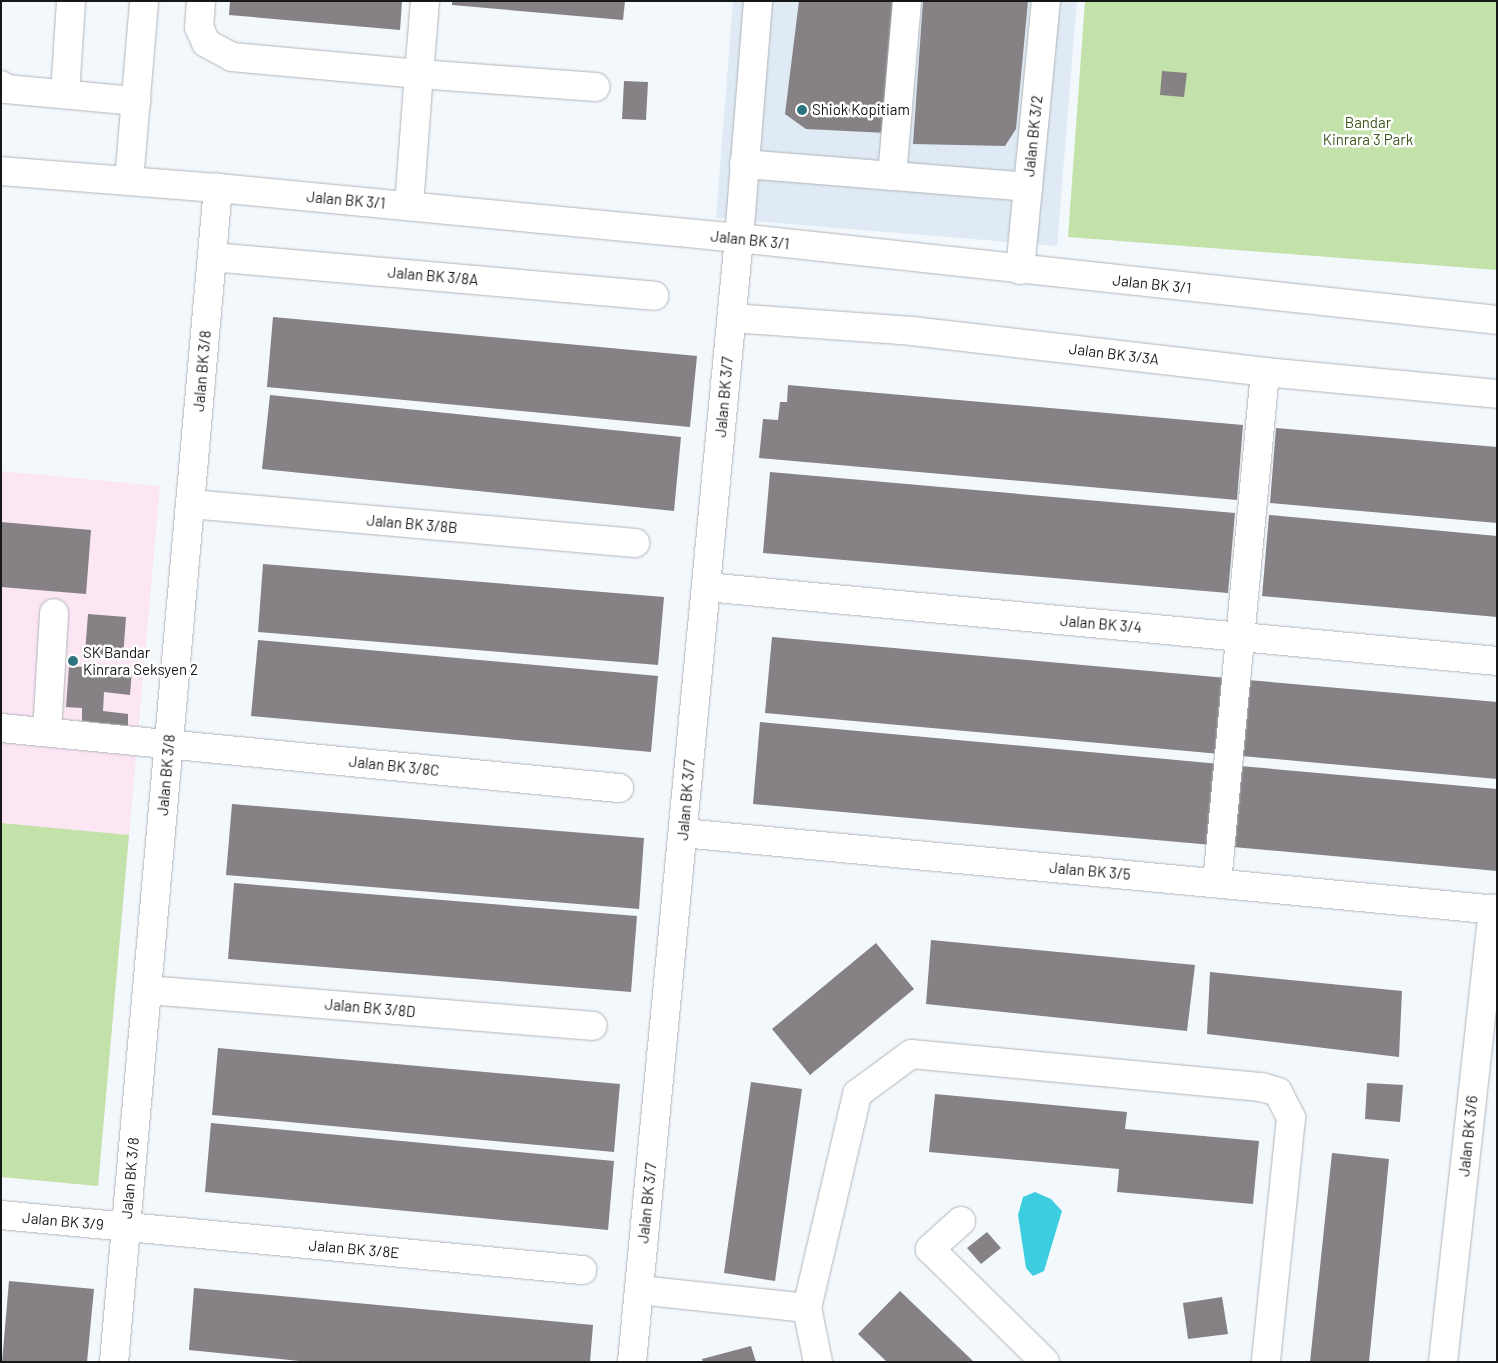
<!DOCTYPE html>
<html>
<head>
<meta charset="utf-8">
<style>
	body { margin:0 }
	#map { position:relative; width:1498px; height:1363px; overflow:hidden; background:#f3f8fd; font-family:Barlow,sans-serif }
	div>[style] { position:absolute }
	.built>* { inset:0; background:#dfeaf4 }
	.education>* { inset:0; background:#fce6f4 }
	.green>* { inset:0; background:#c3e2a9 }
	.water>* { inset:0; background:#3dcde1 }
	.building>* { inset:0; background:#858185 }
	.roads { filter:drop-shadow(0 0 1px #b1b5b9) drop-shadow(0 0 1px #b1b5b9) }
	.minor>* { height:28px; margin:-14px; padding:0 14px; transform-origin:14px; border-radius:14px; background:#fff }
	.dots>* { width:14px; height:14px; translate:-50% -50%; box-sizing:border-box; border:2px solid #fff; border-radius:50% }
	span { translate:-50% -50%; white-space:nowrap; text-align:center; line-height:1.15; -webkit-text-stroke:5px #fff; paint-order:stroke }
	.poi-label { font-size:15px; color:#161719 }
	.left { translate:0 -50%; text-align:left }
	.park-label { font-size:15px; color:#3c581f }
	.street-label { font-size:15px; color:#161719 }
	.frame { position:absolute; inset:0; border:2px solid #161719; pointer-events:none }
</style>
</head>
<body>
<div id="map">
	<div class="built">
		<i style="clip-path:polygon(733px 1px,1077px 1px,1057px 246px,716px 218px)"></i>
	</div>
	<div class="education">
		<i style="clip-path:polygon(1px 471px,160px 486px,98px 1186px,1px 1177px)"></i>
	</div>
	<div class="green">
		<i style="clip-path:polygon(1085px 1px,1497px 1px,1497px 270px,1068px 237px)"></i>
		<i style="clip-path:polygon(1px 823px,129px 835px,98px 1186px,1px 1177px)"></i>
	</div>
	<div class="water">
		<i style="clip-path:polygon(1035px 1192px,1051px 1199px,1062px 1211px,1044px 1271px,1033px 1276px,1026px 1268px,1018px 1215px,1023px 1197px)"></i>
	</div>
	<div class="building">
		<i style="clip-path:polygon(230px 1px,402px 1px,400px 30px,229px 15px)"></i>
		<i style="clip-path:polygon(452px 1px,625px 1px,623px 20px,452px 5px)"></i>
		<i style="clip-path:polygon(799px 1px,900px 1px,887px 133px,806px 129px,785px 114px)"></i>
		<i style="clip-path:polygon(923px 1px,1028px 1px,1016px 129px,1005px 146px,913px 144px)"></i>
		<i style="clip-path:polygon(1162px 71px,1187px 73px,1184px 97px,1160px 95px)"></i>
		<i style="clip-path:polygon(624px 81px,648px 82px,646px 120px,622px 119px)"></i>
		<i style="clip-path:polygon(273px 317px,697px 356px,690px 427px,267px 387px)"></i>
		<i style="clip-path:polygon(788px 385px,1243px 425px,1237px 500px,759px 458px,763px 419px,778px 420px,780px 402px,787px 402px)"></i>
		<i style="clip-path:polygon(270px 395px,681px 437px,674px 511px,262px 469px)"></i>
		<i style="clip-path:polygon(1276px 428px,1497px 447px,1497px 523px,1270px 503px)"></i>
		<i style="clip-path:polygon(770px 472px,1235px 513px,1228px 593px,763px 553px)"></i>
		<i style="clip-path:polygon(1269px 515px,1497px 536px,1497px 617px,1262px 596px)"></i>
		<i style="clip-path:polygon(1px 522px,91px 530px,86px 594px,1px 587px)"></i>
		<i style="clip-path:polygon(263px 564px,664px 597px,658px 665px,258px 632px)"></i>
		<i style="clip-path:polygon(88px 614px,126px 617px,123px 657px,85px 653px)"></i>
		<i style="clip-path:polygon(772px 637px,1227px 678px,1220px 754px,765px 713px)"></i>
		<i style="clip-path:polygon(258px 640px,658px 676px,651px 752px,251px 716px)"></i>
		<i style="clip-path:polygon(69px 666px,132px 670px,130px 695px,104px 692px,103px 711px,128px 714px,128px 726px,82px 721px,82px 708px,66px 707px)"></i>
		<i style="clip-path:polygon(1248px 680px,1497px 702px,1497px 779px,1241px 756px)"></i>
		<i style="clip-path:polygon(760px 722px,1220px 764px,1212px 845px,753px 804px)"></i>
		<i style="clip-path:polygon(1240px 766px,1497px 789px,1497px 871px,1233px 847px)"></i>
		<i style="clip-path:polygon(232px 804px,644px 838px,639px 909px,226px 875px)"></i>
		<i style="clip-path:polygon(234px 883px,637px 916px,631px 992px,228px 959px)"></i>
		<i style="clip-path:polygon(931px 940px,1195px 965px,1187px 1031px,926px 1004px)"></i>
		<i style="clip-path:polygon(876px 943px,914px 989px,810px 1075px,772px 1029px)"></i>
		<i style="clip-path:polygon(1210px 972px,1402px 991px,1399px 1057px,1207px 1034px)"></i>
		<i style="clip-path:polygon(218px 1048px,620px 1084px,614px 1152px,212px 1115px)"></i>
		<i style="clip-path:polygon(751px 1082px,802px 1089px,775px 1281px,724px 1273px)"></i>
		<i style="clip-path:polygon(1367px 1083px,1403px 1085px,1400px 1122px,1365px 1119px)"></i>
		<i style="clip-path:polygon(935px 1094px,1127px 1112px,1125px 1129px,1259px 1141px,1253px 1204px,1117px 1192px,1119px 1169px,929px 1152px)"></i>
		<i style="clip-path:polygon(211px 1123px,614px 1161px,608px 1230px,205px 1192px)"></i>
		<i style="clip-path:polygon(1332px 1153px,1389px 1159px,1369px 1362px,1310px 1362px)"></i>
		<i style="clip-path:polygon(987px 1232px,1001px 1248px,981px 1264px,967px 1248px)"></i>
		<i style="clip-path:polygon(9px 1281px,94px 1289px,87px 1362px,2px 1362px)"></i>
		<i style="clip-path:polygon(194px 1288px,593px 1325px,590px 1362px,310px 1362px,189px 1350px)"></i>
		<i style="clip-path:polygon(900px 1291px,974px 1362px,887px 1362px,858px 1334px)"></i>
		<i style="clip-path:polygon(1222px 1297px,1228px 1334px,1188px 1339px,1183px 1303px)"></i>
		<i style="clip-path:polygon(751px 1346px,756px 1362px,703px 1362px,702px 1359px)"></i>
	</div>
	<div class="roads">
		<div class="minor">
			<i style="left:201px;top:1px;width:26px;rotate:94deg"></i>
			<i style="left:199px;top:27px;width:17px;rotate:66deg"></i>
			<i style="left:206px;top:43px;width:30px;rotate:28deg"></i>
			<i style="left:232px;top:57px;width:188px;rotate:5.2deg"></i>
			<i style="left:419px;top:74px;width:73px;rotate:-85.3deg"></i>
			<i style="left:1px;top:85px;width:6px;rotate:39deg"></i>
			<i style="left:6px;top:89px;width:131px;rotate:5.3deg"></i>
			<i style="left:65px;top:94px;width:93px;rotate:-86.3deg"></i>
			<i style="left:744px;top:164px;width:285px;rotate:4.6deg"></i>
			<i style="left:1px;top:171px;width:218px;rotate:4.5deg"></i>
			<i style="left:218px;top:188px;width:523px;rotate:5.48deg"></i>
			<i style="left:739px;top:238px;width:762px;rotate:6.17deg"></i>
			<i style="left:892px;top:176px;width:176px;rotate:-85.1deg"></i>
			<i style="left:129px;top:181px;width:181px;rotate:-85.2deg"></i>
			<i style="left:409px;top:206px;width:132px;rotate:-85.7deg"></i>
			<i style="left:419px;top:74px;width:177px;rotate:4.2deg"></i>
			<i style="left:212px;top:257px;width:444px;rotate:5deg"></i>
			<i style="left:1020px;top:270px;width:270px;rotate:-84.5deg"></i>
			<i style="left:732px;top:318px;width:180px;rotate:4.1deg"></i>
			<i style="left:912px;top:331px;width:355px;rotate:6.6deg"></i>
			<i style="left:1265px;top:372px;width:233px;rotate:5.4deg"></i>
			<i style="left:190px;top:504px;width:447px;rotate:5deg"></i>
			<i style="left:706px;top:587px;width:794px;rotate:5.34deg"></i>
			<i style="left:1px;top:728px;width:621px;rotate:5.55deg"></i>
			<i style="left:47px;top:732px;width:119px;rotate:-86.6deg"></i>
			<i style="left:683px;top:833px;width:818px;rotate:5.4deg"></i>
			<i style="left:1217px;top:883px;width:513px;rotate:-84.63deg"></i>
			<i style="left:147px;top:990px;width:447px;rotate:4.6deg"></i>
			<i style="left:1px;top:1215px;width:584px;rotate:5.41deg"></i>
			<i style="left:961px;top:1221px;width:42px;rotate:137.9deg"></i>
			<i style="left:930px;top:1249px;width:161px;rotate:44.5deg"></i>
			<i style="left:639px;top:1290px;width:169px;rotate:6.1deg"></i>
			<i style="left:114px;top:1362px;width:1179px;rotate:-84.94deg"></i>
			<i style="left:632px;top:1362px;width:1129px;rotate:-84.56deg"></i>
			<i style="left:739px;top:238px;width:238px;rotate:-85.4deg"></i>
			<i style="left:818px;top:1362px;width:55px;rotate:-101.5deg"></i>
			<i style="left:807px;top:1308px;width:220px;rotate:-76.8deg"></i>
			<i style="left:857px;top:1094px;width:67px;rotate:-36.5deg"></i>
			<i style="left:911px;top:1054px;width:352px;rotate:5.4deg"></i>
			<i style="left:1261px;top:1087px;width:18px;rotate:16deg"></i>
			<i style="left:1278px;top:1092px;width:29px;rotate:63deg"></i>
			<i style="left:1291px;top:1118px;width:245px;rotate:95.9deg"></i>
			<i style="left:1443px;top:1362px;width:456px;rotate:-83.7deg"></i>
		</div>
	</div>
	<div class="dots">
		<i style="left:802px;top:110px;background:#2d7380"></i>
		<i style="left:73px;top:661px;background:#2d7380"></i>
	</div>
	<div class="poi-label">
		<span class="left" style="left:812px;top:110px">Shiok Kopitiam</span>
		<span class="left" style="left:83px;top:661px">SK Bandar<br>Kinrara Seksyen 2</span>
	</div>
	<div class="park-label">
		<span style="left:1368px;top:131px">Bandar<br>Kinrara 3 Park</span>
	</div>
	<div class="street-label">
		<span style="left:1033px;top:136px;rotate:-84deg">Jalan BK 3/2</span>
		<span style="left:346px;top:200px;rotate:5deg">Jalan BK 3/1</span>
		<span style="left:750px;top:240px;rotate:6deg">Jalan BK 3/1</span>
		<span style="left:433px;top:276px;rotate:5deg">Jalan BK 3/8A</span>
		<span style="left:1152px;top:284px;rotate:6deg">Jalan BK 3/1</span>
		<span style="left:1114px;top:354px;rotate:7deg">Jalan BK 3/3A</span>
		<span style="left:202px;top:371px;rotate:-85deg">Jalan BK 3/8</span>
		<span style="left:724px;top:397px;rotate:-85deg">Jalan BK 3/7</span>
		<span style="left:412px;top:524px;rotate:5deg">Jalan BK 3/8B</span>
		<span style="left:1101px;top:624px;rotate:5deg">Jalan BK 3/4</span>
		<span style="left:394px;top:766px;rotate:6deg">Jalan BK 3/8C</span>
		<span style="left:166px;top:775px;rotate:-85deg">Jalan BK 3/8</span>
		<span style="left:686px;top:800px;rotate:-85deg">Jalan BK 3/7</span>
		<span style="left:1090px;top:871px;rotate:5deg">Jalan BK 3/5</span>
		<span style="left:370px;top:1008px;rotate:5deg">Jalan BK 3/8D</span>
		<span style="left:1468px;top:1136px;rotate:-84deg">Jalan BK 3/6</span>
		<span style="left:130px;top:1178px;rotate:-85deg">Jalan BK 3/8</span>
		<span style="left:647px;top:1203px;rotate:-84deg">Jalan BK 3/7</span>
		<span style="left:63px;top:1221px;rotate:5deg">Jalan BK 3/9</span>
		<span style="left:354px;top:1249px;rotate:5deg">Jalan BK 3/8E</span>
	</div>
	<div class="frame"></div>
</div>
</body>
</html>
